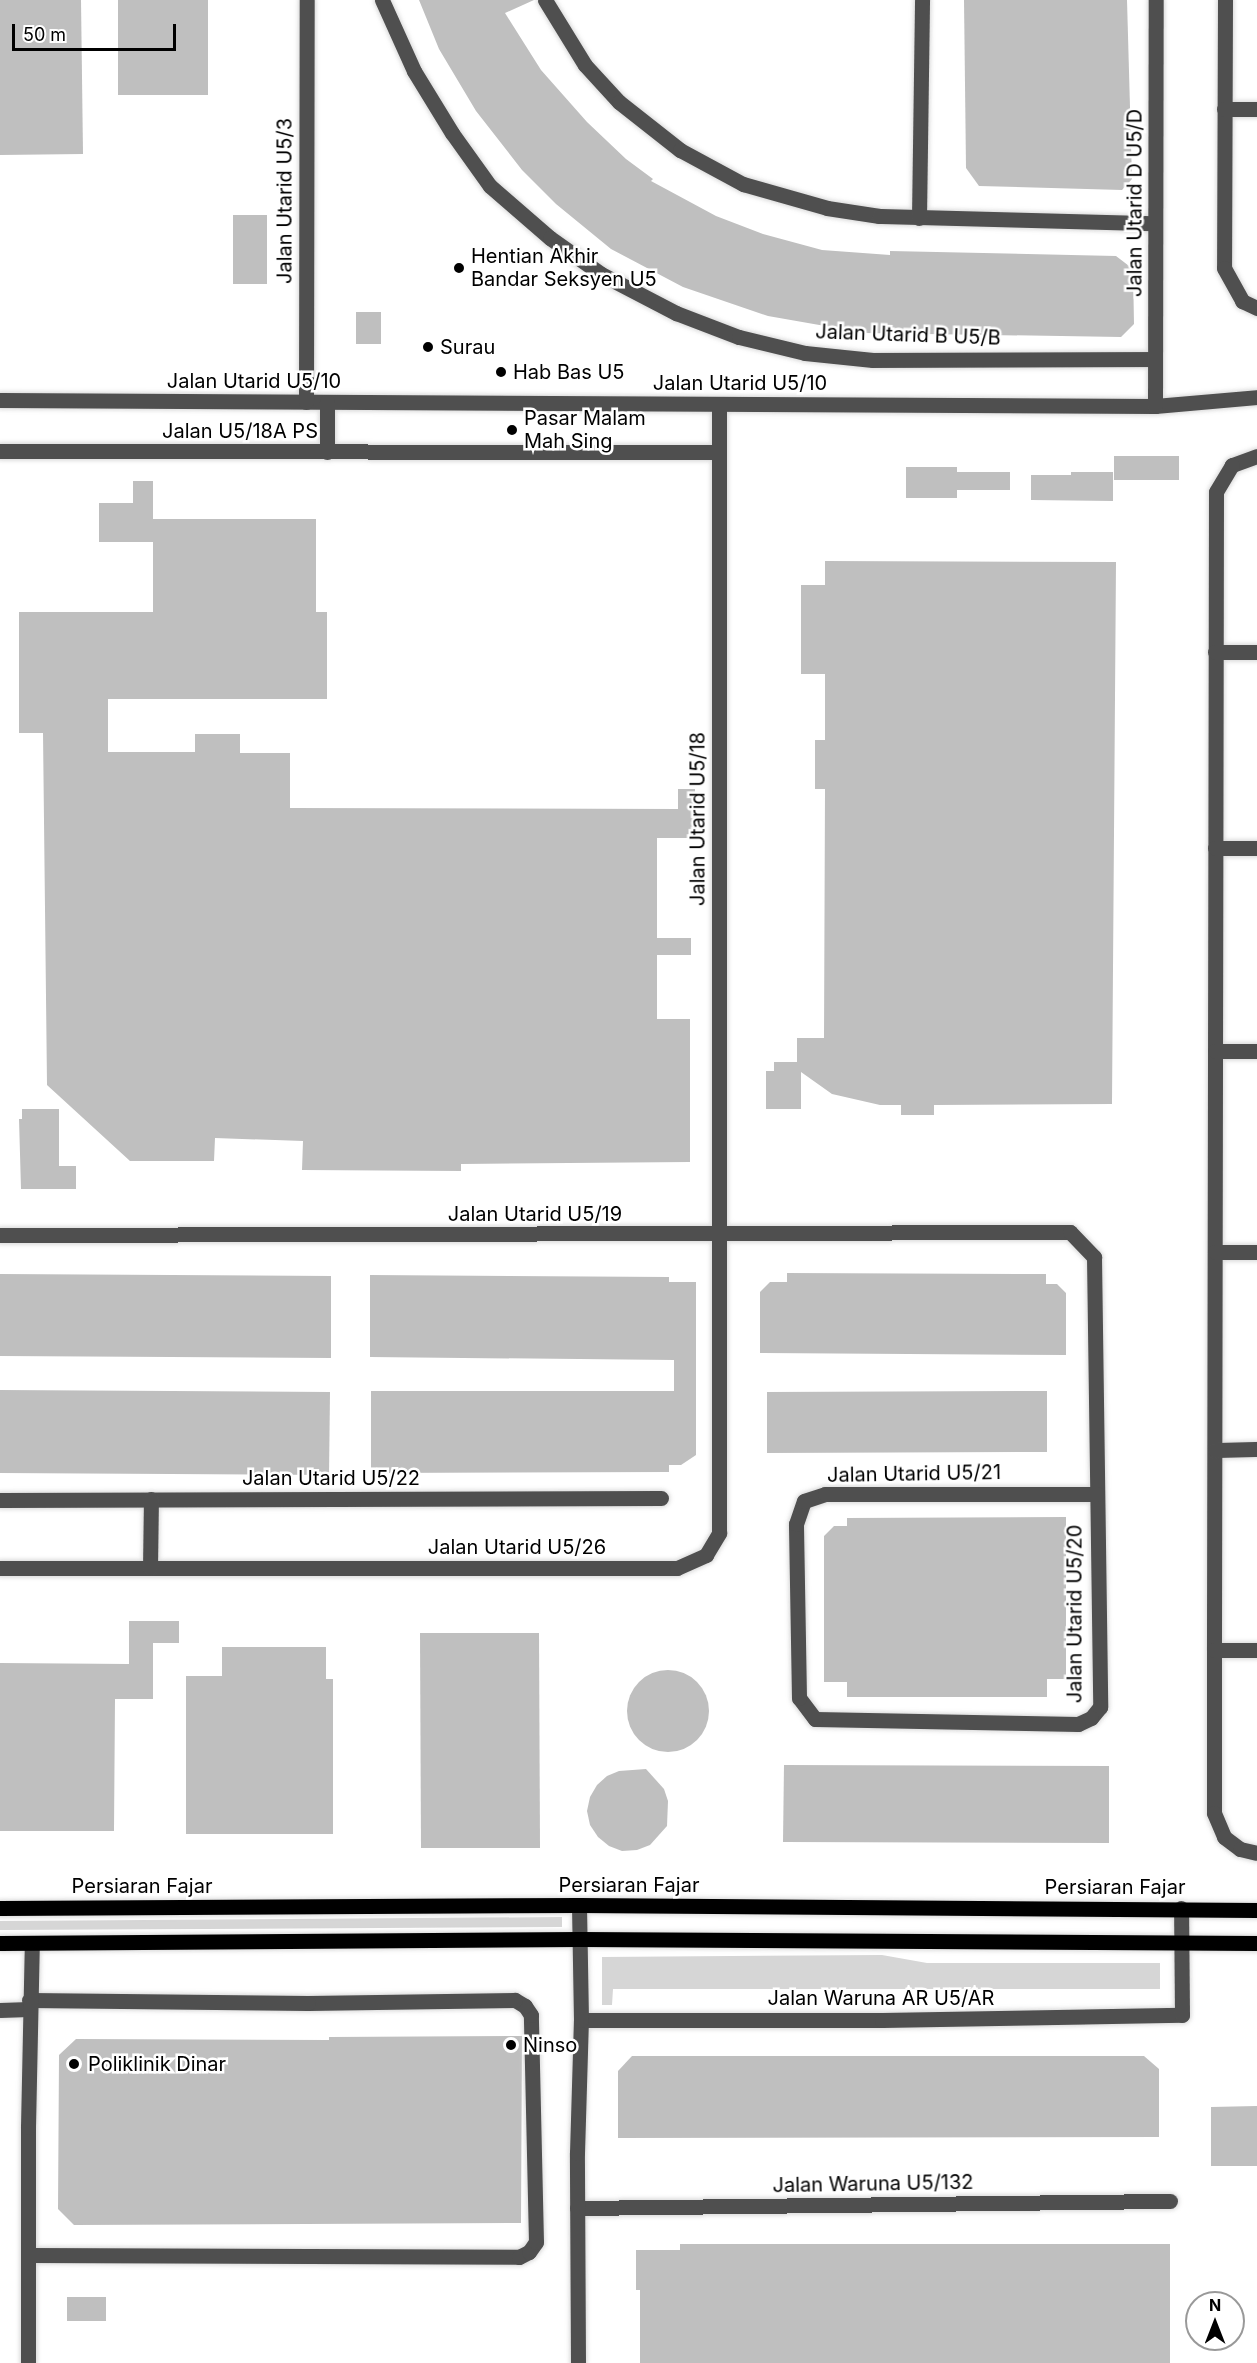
<!DOCTYPE html>
<html>
<head>
<meta charset="utf-8">
<style>
	body { margin:0 }
	#map { position:relative; width:1257px; height:2363px; overflow:hidden; background:#fff; font-family:Inter,sans-serif }
	div>[style] { position:absolute }
	.green>* { inset:0; background:#d6d6d6 }
	.building>* { inset:0; background:#bfbfbf }
	.round { border-radius:50% }
	.roads { filter:drop-shadow(0 0 2px #dbdbdb) drop-shadow(0 0 2px #dbdbdb) }
	.minor>* { height:15px; margin:-7.5px; padding:0 7.5px; transform-origin:7.5px; border-radius:7.5px; background:#4f4f4f }
	.major>* { height:15px; margin:-7.5px; padding:0 7.5px; transform-origin:7.5px; border-radius:7.5px; background:#000 }
	.dots>* { width:16px; height:16px; translate:-50% -50%; box-sizing:border-box; border:3px solid #fff; border-radius:50% }
	span { translate:-50% -50%; white-space:nowrap; text-align:center; line-height:1.15; -webkit-text-stroke:5px #fff; paint-order:stroke }
	.street-label { font-size:20px; color:#000 }
	.poi-label { font-size:20px; color:#000 }
	.left { translate:0 -50%; text-align:left }
	.north { position:absolute; left:1185px; top:2291px; width:60px; height:60px; box-sizing:border-box; background:#fff; border:2px solid #999; border-radius:50%; rotate:0deg; font-size:16px; font-weight:700; line-height:24px; text-align:center; color:#000 }
	.north::after { content:''; display:block; margin:auto; width:21px; height:27px; background:#000; clip-path:polygon(50% 0,100% 100%,50% 72%,0 100%) }
	.scale { position:absolute; left:12px; top:24px; width:164px; height:27px; box-sizing:border-box; border:3px solid #000; border-top:0; padding-left:8px; font-size:18px; line-height:21px; white-space:nowrap; color:#000; -webkit-text-stroke:4px #fff; paint-order:stroke }
</style>
</head>
<body>
<div id="map">
	<div class="green">
		<i style="clip-path:polygon(562px 1917px,562px 1927px,0 1930px,0 1921px)"></i>
		<i style="clip-path:polygon(882px 1955px,927px 1963px,1160px 1963px,1160px 1989px,613px 1989px,612px 2005px,602px 2005px,602px 1957px)"></i>
	</div>
	<div class="building">
		<i style="clip-path:polygon(0 0,81px 0,83px 154px,0 155px)"></i>
		<i style="clip-path:polygon(118px 0,208px 0,208px 95px,118px 95px)"></i>
		<i style="clip-path:polygon(419px 0,534px 0,505px 13px,541px 70px,587px 122px,626px 159px,653px 179px,651px 181px,716px 216px,763px 234px,822px 250px,890px 255px,890px 251px,1116px 256px,1133px 269px,1134px 324px,1121px 337px,865px 333px,768px 316px,683px 287px,611px 249px,556px 204px,522px 170px,476px 111px,439px 49px)"></i>
		<i style="clip-path:polygon(964px 0,1127px 0,1132px 179px,1122px 190px,979px 186px,966px 168px)"></i>
		<i style="clip-path:polygon(233px 215px,267px 215px,267px 284px,233px 284px)"></i>
		<i style="clip-path:polygon(356px 312px,381px 312px,381px 344px,356px 344px)"></i>
		<i style="clip-path:polygon(1114px 456px,1179px 456px,1179px 480px,1114px 480px)"></i>
		<i style="clip-path:polygon(906px 467px,957px 467px,957px 472px,1010px 472px,1010px 490px,957px 490px,957px 498px,906px 498px)"></i>
		<i style="clip-path:polygon(1071px 472px,1113px 472px,1113px 501px,1031px 500px,1031px 475px,1071px 475px)"></i>
		<i style="clip-path:polygon(133px 481px,153px 481px,153px 519px,316px 519px,316px 612px,327px 612px,327px 699px,108px 699px,108px 752px,195px 752px,195px 734px,240px 734px,240px 753px,290px 753px,290px 808px,678px 809px,678px 789px,695px 789px,695px 838px,657px 838px,657px 938px,691px 938px,691px 955px,657px 955px,657px 1019px,690px 1019px,690px 1162px,461px 1164px,461px 1171px,302px 1170px,303px 1141px,215px 1138px,214px 1161px,130px 1161px,47px 1085px,43px 733px,19px 733px,19px 612px,153px 612px,153px 542px,99px 542px,99px 503px,133px 503px)"></i>
		<i style="clip-path:polygon(825px 561px,1116px 562px,1112px 1104px,934px 1105px,934px 1115px,901px 1115px,901px 1105px,880px 1105px,832px 1094px,801px 1072px,801px 1109px,766px 1109px,766px 1071px,774px 1071px,774px 1062px,797px 1062px,797px 1038px,824px 1038px,825px 789px,815px 789px,815px 740px,825px 740px,825px 674px,801px 674px,801px 585px,825px 585px)"></i>
		<i style="clip-path:polygon(22px 1109px,59px 1109px,59px 1166px,76px 1166px,76px 1189px,21px 1189px,19px 1119px,22px 1119px)"></i>
		<i style="clip-path:polygon(787px 1273px,1046px 1274px,1046px 1284px,1057px 1284px,1066px 1293px,1066px 1355px,760px 1353px,760px 1292px,770px 1282px,787px 1282px)"></i>
		<i style="clip-path:polygon(0 1274px,331px 1276px,331px 1358px,0 1356px)"></i>
		<i style="clip-path:polygon(370px 1275px,669px 1277px,669px 1282px,696px 1282px,696px 1455px,681px 1465px,669px 1465px,669px 1472px,371px 1473px,371px 1391px,674px 1391px,674px 1360px,370px 1357px)"></i>
		<i style="clip-path:polygon(0 1390px,330px 1392px,329px 1475px,0 1473px)"></i>
		<i style="clip-path:polygon(1047px 1391px,1047px 1452px,767px 1453px,767px 1392px)"></i>
		<i style="clip-path:polygon(1066px 1517px,1066px 1679px,1047px 1679px,1047px 1697px,847px 1697px,847px 1682px,824px 1682px,824px 1536px,834px 1526px,847px 1526px,847px 1518px)"></i>
		<i style="clip-path:polygon(129px 1621px,179px 1621px,179px 1643px,153px 1643px,153px 1699px,115px 1699px,114px 1831px,0 1831px,0 1663px,129px 1664px)"></i>
		<i style="clip-path:polygon(420px 1633px,539px 1633px,540px 1848px,421px 1848px)"></i>
		<i style="clip-path:polygon(222px 1647px,326px 1647px,326px 1679px,333px 1679px,333px 1834px,186px 1834px,186px 1676px,222px 1676px)"></i>
		<i class="round" style="left:627px;top:1670px;width:82px;height:82px"></i>
		<i style="clip-path:polygon(784px 1765px,1109px 1766px,1109px 1843px,783px 1842px)"></i>
		<i style="clip-path:polygon(646px 1769px,664px 1789px,668px 1801px,667px 1826px,650px 1845px,637px 1850px,622px 1851px,609px 1846px,598px 1837px,590px 1825px,587px 1811px,590px 1797px,597px 1785px,607px 1776px,619px 1771px)"></i>
		<i style="clip-path:polygon(522px 2036px,521px 2223px,74px 2225px,58px 2209px,59px 2055px,76px 2039px,329px 2040px,329px 2037px)"></i>
		<i style="clip-path:polygon(632px 2056px,1144px 2056px,1159px 2069px,1159px 2137px,618px 2138px,618px 2071px)"></i>
		<i style="clip-path:polygon(1257px 2106px,1257px 2166px,1211px 2166px,1211px 2107px)"></i>
		<i style="clip-path:polygon(680px 2244px,1170px 2244px,1170px 2363px,640px 2363px,640px 2290px,636px 2290px,636px 2250px,680px 2250px)"></i>
		<i style="clip-path:polygon(67px 2297px,106px 2297px,106px 2321px,67px 2321px)"></i>
	</div>
	<div class="roads">
		<div class="minor">
			<i style="left:382px;top:0;width:78px;rotate:65.7deg"></i>
			<i style="left:414px;top:71px;width:73px;rotate:58.5deg"></i>
			<i style="left:452px;top:133px;width:65px;rotate:54.4deg"></i>
			<i style="left:490px;top:186px;width:79px;rotate:40.9deg"></i>
			<i style="left:550px;top:238px;width:62px;rotate:35.2deg"></i>
			<i style="left:601px;top:274px;width:85px;rotate:27.5deg"></i>
			<i style="left:676px;top:313px;width:67px;rotate:20.9deg"></i>
			<i style="left:739px;top:337px;width:68px;rotate:13.6deg"></i>
			<i style="left:805px;top:353px;width:68px;rotate:5.9deg"></i>
			<i style="left:873px;top:360px;width:282px;rotate:-0.2deg"></i>
			<i style="left:545px;top:0;width:76px;rotate:58.4deg"></i>
			<i style="left:585px;top:65px;width:50px;rotate:47.4deg"></i>
			<i style="left:619px;top:102px;width:78px;rotate:38.2deg"></i>
			<i style="left:680px;top:150px;width:72px;rotate:28.4deg"></i>
			<i style="left:743px;top:184px;width:87px;rotate:15.9deg"></i>
			<i style="left:827px;top:208px;width:53px;rotate:8.7deg"></i>
			<i style="left:879px;top:216px;width:276px;rotate:1.5deg"></i>
			<i style="left:1225px;top:0;width:268px;rotate:90.2deg"></i>
			<i style="left:1224px;top:268px;width:38px;rotate:61deg"></i>
			<i style="left:1242px;top:301px;width:17px;rotate:25deg"></i>
			<i style="left:1224px;top:109px;width:33px"></i>
			<i style="left:919px;top:218px;width:218px;rotate:-89.2deg"></i>
			<i style="left:0;top:400px;width:1155px;rotate:0.3deg"></i>
			<i style="left:1155px;top:406px;width:102px;rotate:-5deg"></i>
			<i style="left:306px;top:402px;width:402px;rotate:-89.9deg"></i>
			<i style="left:327px;top:402px;width:50px;rotate:90deg"></i>
			<i style="left:1155px;top:406px;width:406px;rotate:-89.9deg"></i>
			<i style="left:0;top:451px;width:719px;rotate:0.08deg"></i>
			<i style="left:1257px;top:456px;width:27px;rotate:160deg"></i>
			<i style="left:1232px;top:465px;width:31px;rotate:121deg"></i>
			<i style="left:1216px;top:492px;width:1158px;rotate:90.1deg"></i>
			<i style="left:1214px;top:1650px;width:163px;rotate:90deg"></i>
			<i style="left:1214px;top:1813px;width:26px;rotate:67deg"></i>
			<i style="left:1224px;top:1837px;width:20px;rotate:37deg"></i>
			<i style="left:1240px;top:1849px;width:17px;rotate:13deg"></i>
			<i style="left:1215px;top:652px;width:42px"></i>
			<i style="left:1215px;top:848px;width:42px"></i>
			<i style="left:1215px;top:1051px;width:42px"></i>
			<i style="left:0;top:1235px;width:1070px;rotate:-0.16deg"></i>
			<i style="left:1070px;top:1232px;width:35px;rotate:46deg"></i>
			<i style="left:1094px;top:1257px;width:450px;rotate:89.2deg"></i>
			<i style="left:1100px;top:1707px;width:14px;rotate:129deg"></i>
			<i style="left:1091px;top:1718px;width:14px;rotate:155deg"></i>
			<i style="left:1078px;top:1724px;width:263px;rotate:-178.9deg"></i>
			<i style="left:815px;top:1719px;width:26px;rotate:-127deg"></i>
			<i style="left:799px;top:1698px;width:174px;rotate:-91deg"></i>
			<i style="left:796px;top:1524px;width:24px;rotate:-71deg"></i>
			<i style="left:804px;top:1501px;width:22px;rotate:-18deg"></i>
			<i style="left:825px;top:1494px;width:272px"></i>
			<i style="left:1215px;top:1252px;width:42px"></i>
			<i style="left:1215px;top:1450px;width:42px;rotate:-1.4deg"></i>
			<i style="left:0;top:1500px;width:661px;rotate:-0.17deg"></i>
			<i style="left:0;top:1568px;width:677px"></i>
			<i style="left:677px;top:1568px;width:32px;rotate:-24deg"></i>
			<i style="left:706px;top:1555px;width:26px;rotate:-59deg"></i>
			<i style="left:719px;top:1533px;width:1129px;rotate:-90deg"></i>
			<i style="left:150px;top:1568px;width:69px;rotate:-89.2deg"></i>
			<i style="left:1214px;top:1650px;width:43px"></i>
			<i style="left:0;top:2010px;width:29px;rotate:-2deg"></i>
			<i style="left:581px;top:2020px;width:301px"></i>
			<i style="left:882px;top:2020px;width:300px;rotate:-1deg"></i>
			<i style="left:1182px;top:2015px;width:107px;rotate:-90.5deg"></i>
			<i style="left:577px;top:2208px;width:593px;rotate:-0.68deg"></i>
			<i style="left:28px;top:2255px;width:491px;rotate:0.2deg"></i>
			<i style="left:519px;top:2257px;width:11px;rotate:-27deg"></i>
			<i style="left:529px;top:2252px;width:12px;rotate:-55deg"></i>
			<i style="left:536px;top:2242px;width:227px;rotate:-91.3deg"></i>
			<i style="left:531px;top:2015px;width:11px;rotate:-124deg"></i>
			<i style="left:525px;top:2006px;width:12px;rotate:-149deg"></i>
			<i style="left:515px;top:2000px;width:207px;rotate:179.2deg"></i>
			<i style="left:308px;top:2003px;width:279px;rotate:-179.4deg"></i>
			<i style="left:28px;top:2363px;width:236px;rotate:-90deg"></i>
			<i style="left:28px;top:2127px;width:184px;rotate:-88.8deg"></i>
			<i style="left:578px;top:2363px;width:210px;rotate:-90.3deg"></i>
			<i style="left:577px;top:2153px;width:133px;rotate:-88.3deg"></i>
			<i style="left:581px;top:2020px;width:115px;rotate:-91deg"></i>
		</div>
		<div class="major">
			<i style="left:0;top:1908px;width:579px;rotate:-0.3deg"></i>
			<i style="left:579px;top:1905px;width:678px;rotate:0.42deg"></i>
			<i style="left:0;top:1943px;width:580px;rotate:-0.4deg"></i>
			<i style="left:580px;top:1939px;width:677px;rotate:0.34deg"></i>
		</div>
	</div>
	<div class="dots">
		<i style="left:459px;top:268px;background:#000"></i>
		<i style="left:428px;top:347px;background:#000"></i>
		<i style="left:501px;top:372px;background:#000"></i>
		<i style="left:512px;top:430px;background:#000"></i>
		<i style="left:511px;top:2045px;background:#000"></i>
		<i style="left:74px;top:2064px;background:#000"></i>
	</div>
	<div class="street-label">
		<span style="left:285px;top:201px;rotate:-90deg">Jalan Utarid U5/3</span>
		<span style="left:1135px;top:203px;rotate:-90deg">Jalan Utarid D U5/D</span>
		<span style="left:908px;top:335px;rotate:2deg">Jalan Utarid B U5/B</span>
		<span style="left:254px;top:381px">Jalan Utarid U5/10</span>
		<span style="left:740px;top:383px">Jalan Utarid U5/10</span>
		<span style="left:240px;top:431px">Jalan U5/18A PS</span>
		<span style="left:698px;top:819px;rotate:-90deg">Jalan Utarid U5/18</span>
		<span style="left:535px;top:1214px">Jalan Utarid U5/19</span>
		<span style="left:914px;top:1474px;rotate:-1deg">Jalan Utarid U5/21</span>
		<span style="left:331px;top:1478px">Jalan Utarid U5/22</span>
		<span style="left:517px;top:1547px">Jalan Utarid U5/26</span>
		<span style="left:1075px;top:1614px;rotate:-90deg">Jalan Utarid U5/20</span>
		<span style="left:629px;top:1885px">Persiaran Fajar</span>
		<span style="left:142px;top:1886px">Persiaran Fajar</span>
		<span style="left:1115px;top:1887px">Persiaran Fajar</span>
		<span style="left:881px;top:1998px">Jalan Waruna AR U5/AR</span>
		<span style="left:873px;top:2184px;rotate:-1deg">Jalan Waruna U5/132</span>
	</div>
	<div class="poi-label">
		<span class="left" style="left:471px;top:268px">Hentian Akhir<br>Bandar Seksyen U5</span>
		<span class="left" style="left:440px;top:347px">Surau</span>
		<span class="left" style="left:513px;top:372px">Hab Bas U5</span>
		<span class="left" style="left:524px;top:430px">Pasar Malam<br>Mah Sing</span>
		<span class="left" style="left:523px;top:2045px">Ninso</span>
		<span class="left" style="left:88px;top:2064px">Poliklinik Dinar</span>
	</div>
	<div class="north">N</div>
	<div class="scale">50 m</div>
</div>
</body>
</html>
